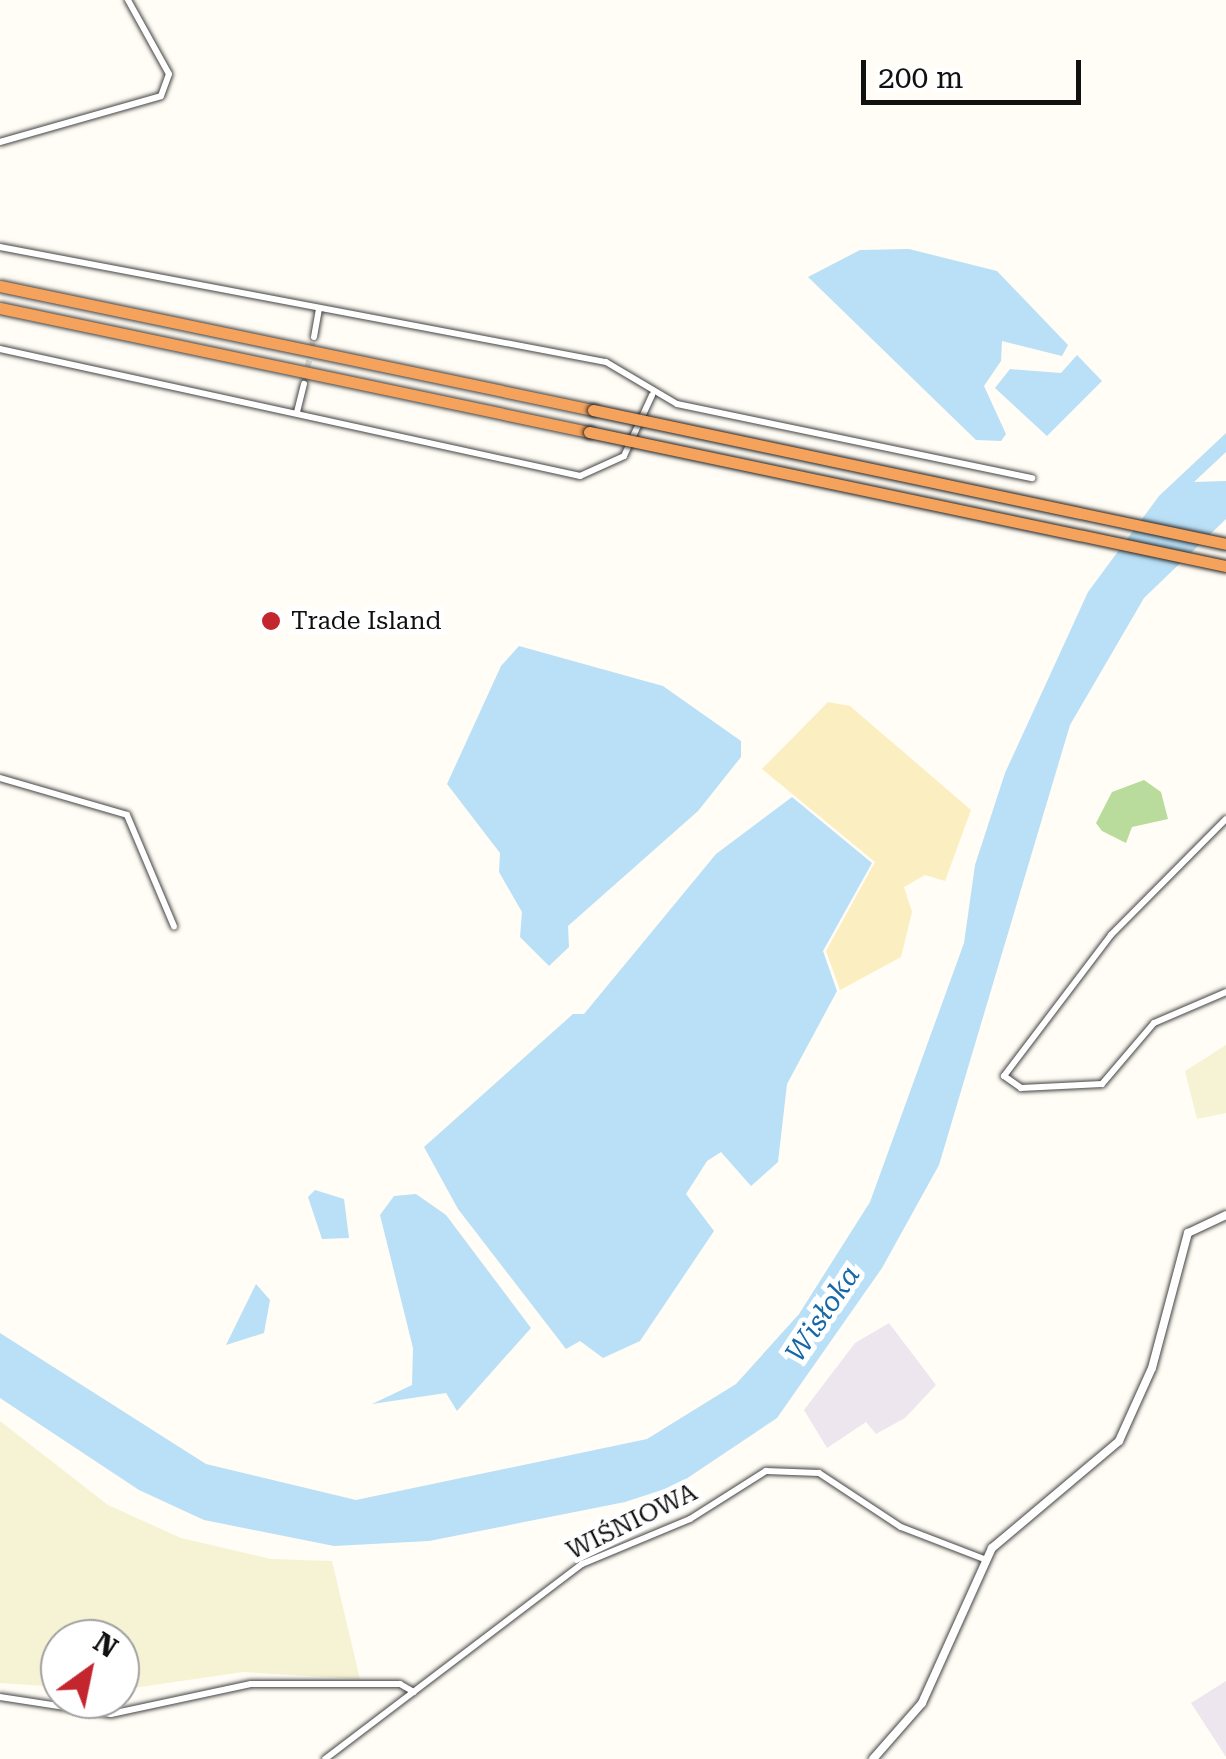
<!DOCTYPE html>
<html>
<head>
<meta charset="utf-8">
<style>
	body { margin:0 }
	#map { position:relative; width:1226px; height:1759px; overflow:hidden; background:#fffdf5; font-family:"Roboto Serif",serif }
	div>[style] { position:absolute }
	.industrial>* { inset:0; background:#eee6ef }
	.farmland>* { inset:0; background:#f6f3d4 }
	.forest>* { inset:0; background:#b9dc9c }
	.sand>* { inset:0; background:#fbeec1 }
	.water>* { inset:0; background:#b9e0f7 }
	.minor-tunnel>* { height:6px; margin-top:-3px; transform-origin:0; background:repeating-linear-gradient(90deg,#dbdad3 0 6px,transparent 0 9px) }
	.roads { filter:drop-shadow(0 0 2px #444) drop-shadow(0 0 2px #444) }
	.minor>* { height:6px; margin:-3px; padding:0 3px; transform-origin:3px; border-radius:3px; background:#fff }
	.tertiary>* { height:8px; margin:-4px; padding:0 4px; transform-origin:4px; border-radius:4px; background:#fff }
	.motorway>* { height:11px; margin:-5.5px; padding:0 5.5px; transform-origin:5.5px; border-radius:5.5px; background:#f5a25d }
	.bridges { filter:drop-shadow(0 0 2px #222) drop-shadow(0 0 2px #222) }
	.motorway-bridge>* { height:11px; margin:-5.5px; padding:0 5.5px; transform-origin:5.5px; border-radius:5.5px; background:#f5a25d }
	.dots>* { width:28px; height:28px; translate:-50% -50%; box-sizing:border-box; border:5px solid #fff; border-radius:50% }
	span { translate:-50% -50%; white-space:nowrap; text-align:center; line-height:1.15; -webkit-text-stroke:10px #fff; paint-order:stroke }
	.poi-label { font-size:25px; color:#111 }
	.left { translate:0 -50%; text-align:left }
	.street-label { font-size:25px; color:#111 }
	.water-label { font-size:28px; color:#1768a6; font-style:italic }
	.north { position:absolute; left:40px; top:1619px; width:100px; height:100px; box-sizing:border-box; background:#fff; border:2px solid #a0a0a0; border-radius:50%; rotate:33deg; font-size:28px; font-weight:700; line-height:40px; text-align:center; color:#111 }
	.north::after { content:''; display:block; margin:auto; width:35px; height:45px; background:#c4262e; clip-path:polygon(50% 0,100% 100%,50% 72%,0 100%) }
	.scale { position:absolute; left:861px; top:60px; width:220px; height:45px; box-sizing:border-box; border:5px solid #111; border-top:0; padding-left:12px; font-size:30px; line-height:35px; white-space:nowrap; color:#111; -webkit-text-stroke:8px #fff; paint-order:stroke }
</style>
</head>
<body>
<div id="map">
	<div class="industrial">
		<i style="clip-path:polygon(889px 1323px,936px 1385px,905px 1418px,876px 1434px,866px 1422px,827px 1448px,804px 1410px,855px 1343px)"></i>
		<i style="clip-path:polygon(1226px 1681px,1226px 1757px,1191px 1703px)"></i>
	</div>
	<div class="farmland">
		<i style="clip-path:polygon(1226px 1045px,1226px 1113px,1197px 1119px,1185px 1071px)"></i>
		<i style="clip-path:polygon(0 1421px,108px 1505px,181px 1538px,271px 1559px,332px 1561px,360px 1679px,243px 1672px,120px 1690px,120px 1639px,60px 1639px,60px 1687px,0 1683px)"></i>
	</div>
	<div class="forest">
		<i style="clip-path:polygon(1144px 780px,1161px 792px,1168px 819px,1132px 827px,1126px 843px,1102px 831px,1096px 823px,1112px 792px)"></i>
	</div>
	<div class="sand">
		<i style="clip-path:polygon(828px 702px,850px 706px,971px 810px,945px 881px,925px 875px,904px 887px,912px 912px,901px 957px,840px 990px,826px 951px,875px 862px,762px 769px)"></i>
	</div>
	<div class="water">
		<i style="clip-path:polygon(909px 249px,997px 271px,1068px 345px,1062px 356px,1002px 341px,1001px 361px,984px 386px,1006px 434px,1001px 441px,976px 440px,808px 277px,860px 250px)"></i>
		<i style="clip-path:polygon(1077px 355px,1102px 381px,1047px 436px,995px 388px,1010px 369px,1061px 373px)"></i>
		<i style="clip-path:polygon(1226px 433px,1226px 452px,1194px 482px,1226px 481px,1226px 519px,1144px 598px,1070px 725px,939px 1165px,882px 1268px,777px 1418px,677px 1485px,625px 1502px,429px 1541px,334px 1546px,204px 1520px,139px 1490px,0 1398px,0 1333px,206px 1464px,356px 1500px,647px 1439px,736px 1384px,799px 1314px,870px 1202px,964px 943px,975px 865px,1005px 773px,1088px 592px,1159px 496px)"></i>
		<i style="clip-path:polygon(519px 646px,663px 686px,741px 741px,741px 757px,698px 811px,568px 926px,569px 947px,549px 966px,520px 937px,522px 912px,499px 872px,500px 853px,447px 784px,501px 666px)"></i>
		<i style="clip-path:polygon(792px 797px,872px 863px,823px 951px,837px 991px,787px 1084px,778px 1162px,751px 1186px,721px 1152px,707px 1161px,686px 1194px,714px 1231px,640px 1341px,603px 1358px,580px 1341px,566px 1349px,458px 1209px,424px 1147px,573px 1014px,584px 1014px,716px 854px)"></i>
		<i style="clip-path:polygon(315px 1190px,344px 1199px,349px 1238px,322px 1239px,308px 1197px)"></i>
		<i style="clip-path:polygon(416px 1194px,446px 1215px,531px 1328px,457px 1411px,446px 1393px,372px 1404px,412px 1385px,413px 1348px,380px 1215px,394px 1196px)"></i>
		<i style="clip-path:polygon(256px 1284px,270px 1300px,264px 1333px,226px 1345px)"></i>
	</div>
	<div class="minor-tunnel">
		<i style="left:304px;top:384px;width:48px;rotate:-78deg"></i>
	</div>
	<div class="roads">
		<div class="minor">
			<i style="left:0;top:142px;width:167px;rotate:-15.9deg"></i>
			<i style="left:161px;top:96px;width:23px;rotate:-70deg"></i>
			<i style="left:169px;top:74px;width:85px;rotate:-119deg"></i>
			<i style="left:0;top:247px;width:617px;rotate:10.75deg"></i>
			<i style="left:606px;top:362px;width:82px;rotate:30.6deg"></i>
			<i style="left:677px;top:404px;width:363px;rotate:11.8deg"></i>
			<i style="left:314px;top:337px;width:27px;rotate:-80deg"></i>
			<i style="left:0;top:349px;width:594px;rotate:12.35deg"></i>
			<i style="left:580px;top:476px;width:48px;rotate:-24.4deg"></i>
			<i style="left:624px;top:456px;width:67px;rotate:-65.3deg"></i>
			<i style="left:297px;top:412px;width:29px;rotate:-76deg"></i>
			<i style="left:0;top:778px;width:132px;rotate:16.2deg"></i>
			<i style="left:127px;top:815px;width:121px;rotate:67.1deg"></i>
			<i style="left:1226px;top:819px;width:163px;rotate:134.8deg"></i>
			<i style="left:1111px;top:935px;width:177px;rotate:127.2deg"></i>
			<i style="left:1004px;top:1076px;width:21px;rotate:35deg"></i>
			<i style="left:1021px;top:1088px;width:81px;rotate:-2.8deg"></i>
			<i style="left:1102px;top:1084px;width:80px;rotate:-49.6deg"></i>
			<i style="left:1154px;top:1023px;width:78px;rotate:-23.3deg"></i>
			<i style="left:0;top:1697px;width:112px;rotate:8.7deg"></i>
			<i style="left:111px;top:1714px;width:143px;rotate:-12.1deg"></i>
			<i style="left:251px;top:1684px;width:149px"></i>
			<i style="left:400px;top:1684px;width:16px;rotate:30deg"></i>
			<i style="left:325px;top:1759px;width:323px;rotate:-37.2deg"></i>
			<i style="left:582px;top:1564px;width:117px;rotate:-22.6deg"></i>
			<i style="left:690px;top:1519px;width:90px;rotate:-32.3deg"></i>
			<i style="left:766px;top:1471px;width:53px;rotate:2.2deg"></i>
			<i style="left:819px;top:1473px;width:98px;rotate:33.4deg"></i>
			<i style="left:901px;top:1527px;width:89px;rotate:21.1deg"></i>
		</div>
		<div class="tertiary">
			<i style="left:873px;top:1759px;width:74px;rotate:-48.8deg"></i>
			<i style="left:922px;top:1703px;width:170px;rotate:-65.7deg"></i>
			<i style="left:992px;top:1548px;width:166px;rotate:-40.1deg"></i>
			<i style="left:1119px;top:1441px;width:80px;rotate:-65.7deg"></i>
			<i style="left:1152px;top:1368px;width:140px;rotate:-75.1deg"></i>
			<i style="left:1188px;top:1233px;width:42px;rotate:-25.3deg"></i>
		</div>
		<div class="motorway">
			<i style="left:0;top:286px;width:606px;rotate:11.81deg"></i>
			<i style="left:0;top:308px;width:602px;rotate:11.89deg"></i>
		</div>
	</div>
	<div class="bridges">
		<div class="motorway-bridge">
			<i style="left:593px;top:410px;width:647px;rotate:11.95deg"></i>
			<i style="left:589px;top:432px;width:651px;rotate:11.88deg"></i>
		</div>
	</div>
	<div class="dots">
		<i style="left:271px;top:621px;background:#c4262e"></i>
	</div>
	<div class="poi-label">
		<span class="left" style="left:291px;top:621px">Trade Island</span>
	</div>
	<div class="street-label">
		<span style="left:632px;top:1522px;rotate:-26deg">WIŚNIOWA</span>
	</div>
	<div class="water-label">
		<span style="left:823px;top:1314px;rotate:-56deg">Wisłoka</span>
	</div>
	<div class="north">N</div>
	<div class="scale">200 m</div>
</div>
</body>
</html>
